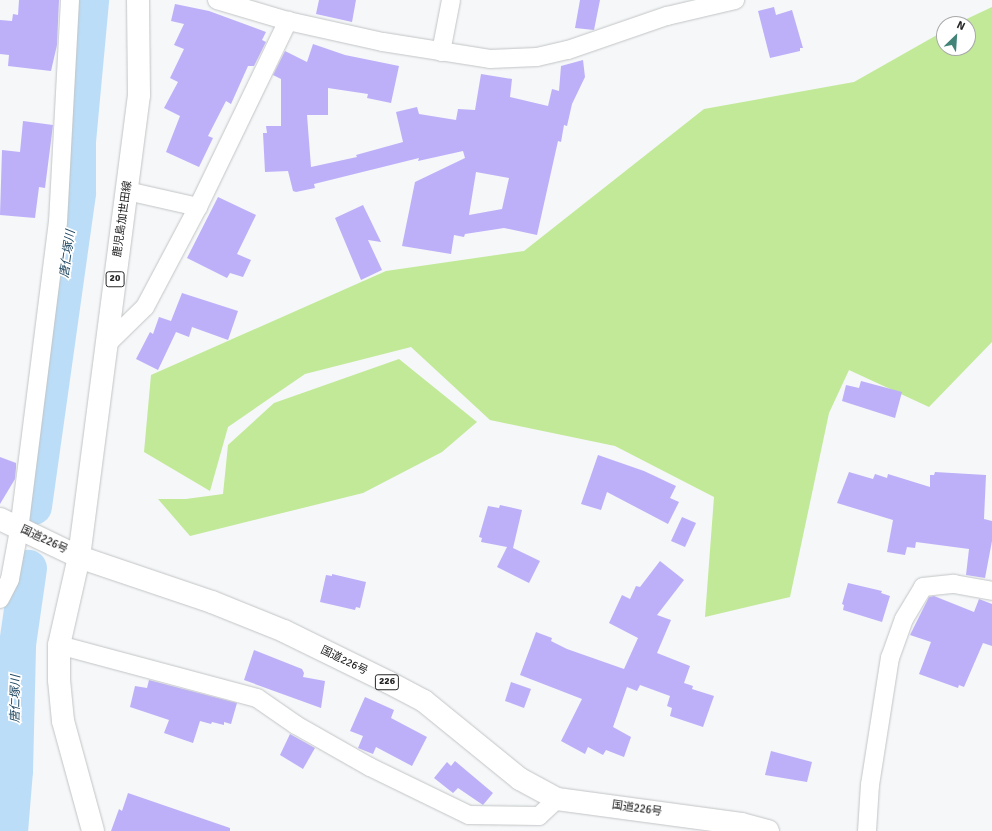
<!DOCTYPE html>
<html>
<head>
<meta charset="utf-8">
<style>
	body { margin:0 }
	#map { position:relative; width:992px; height:831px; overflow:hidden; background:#f5f7f9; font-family:Signika,"Noto Sans JP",sans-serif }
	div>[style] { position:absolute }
	.green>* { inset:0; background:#c1e997 }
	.river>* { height:37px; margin:-18.5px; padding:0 18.5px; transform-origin:18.5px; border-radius:18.5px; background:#bbddf7 }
	.building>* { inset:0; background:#bdb0f9 }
	.roads { filter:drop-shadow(0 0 1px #c2c4c5) drop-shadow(0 0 1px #c2c4c5) }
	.street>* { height:18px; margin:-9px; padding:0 9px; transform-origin:9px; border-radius:9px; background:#fff }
	.secondary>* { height:22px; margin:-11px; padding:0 11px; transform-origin:11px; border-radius:11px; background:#fff }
	.primary>* { height:22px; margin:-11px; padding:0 11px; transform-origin:11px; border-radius:11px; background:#fff }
	.highway>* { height:22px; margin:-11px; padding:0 11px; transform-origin:11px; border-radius:11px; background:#fff }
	span { translate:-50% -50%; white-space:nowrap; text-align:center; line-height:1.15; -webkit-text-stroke:3.5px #fff; paint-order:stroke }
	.shield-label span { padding:1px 3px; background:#fff; border:1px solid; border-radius:3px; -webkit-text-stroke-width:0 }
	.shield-label { font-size:10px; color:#252526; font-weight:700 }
	.street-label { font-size:11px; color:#252526 }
	.water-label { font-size:12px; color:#224964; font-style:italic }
	.north { position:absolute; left:936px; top:16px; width:40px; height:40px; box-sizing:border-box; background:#fff; border:1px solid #a8a8a8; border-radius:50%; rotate:25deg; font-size:11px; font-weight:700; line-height:16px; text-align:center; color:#252526 }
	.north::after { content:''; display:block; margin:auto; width:14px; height:18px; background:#428578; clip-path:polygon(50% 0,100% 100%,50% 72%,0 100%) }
</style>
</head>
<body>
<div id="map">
	<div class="green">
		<i style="clip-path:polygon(992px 7px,992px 342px,929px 407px,849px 370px,829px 413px,790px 597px,705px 617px,714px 497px,615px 446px,490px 420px,411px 347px,305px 374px,228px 427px,210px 491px,144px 452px,151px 375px,386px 271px,524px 251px,704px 109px,854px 82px,944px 31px,944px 48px,968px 48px,968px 24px,956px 24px)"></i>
		<i style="clip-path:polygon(399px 359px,477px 422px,442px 452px,363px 493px,190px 536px,158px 499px,186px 499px,223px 494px,228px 445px,274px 403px)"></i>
	</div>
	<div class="river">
		<i style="left:33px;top:506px;width:317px;rotate:-82deg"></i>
		<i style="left:77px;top:192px;width:51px;rotate:-90deg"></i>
		<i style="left:77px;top:141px;width:142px;rotate:-84.7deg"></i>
		<i style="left:9px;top:831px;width:61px;rotate:-85.3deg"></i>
		<i style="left:14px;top:770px;width:126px;rotate:-88.6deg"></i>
		<i style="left:17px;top:644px;width:77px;rotate:-81.8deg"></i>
	</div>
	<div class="building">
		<i style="clip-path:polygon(19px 0,59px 0,57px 45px,51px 71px,8px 66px,9px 55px,0 54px,0 20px,12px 21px,13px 14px,18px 15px)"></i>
		<i style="clip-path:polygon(319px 0,356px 0,352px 22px,316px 14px)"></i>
		<i style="clip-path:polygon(580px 0,600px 0,594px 30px,575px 28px)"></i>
		<i style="clip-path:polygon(175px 4px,209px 11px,266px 32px,262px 40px,266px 42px,254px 66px,248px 66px,231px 104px,226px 101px,208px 136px,213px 138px,199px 167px,166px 152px,180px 116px,164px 108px,178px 82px,170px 78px,184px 49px,174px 45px,184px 24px,171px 21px)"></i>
		<i style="clip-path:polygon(774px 7px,776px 15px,792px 10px,803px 48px,800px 48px,800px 51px,770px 58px,758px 11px)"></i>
		<i style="clip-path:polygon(evenodd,313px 44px,345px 55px,399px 66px,391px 103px,367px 98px,368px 94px,328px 88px,328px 115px,307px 115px,311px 167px,357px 157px,356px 155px,403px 142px,396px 112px,417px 107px,419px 114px,456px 120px,458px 109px,475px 110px,481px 74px,512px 79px,510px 97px,548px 106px,552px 89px,559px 91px,561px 66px,583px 60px,585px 77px,572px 104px,567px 126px,564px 125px,561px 142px,558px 141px,537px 235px,504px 228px,465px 234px,464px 237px,454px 235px,451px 254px,402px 246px,415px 182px,465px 158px,463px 151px,418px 161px,419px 158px,314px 184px,315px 188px,296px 192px,293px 191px,288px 171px,265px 172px,263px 133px,267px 133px,266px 126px,281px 126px,281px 79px,273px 75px,285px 51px,307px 62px,313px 44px,476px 172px,509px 178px,502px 209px,469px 215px,476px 172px)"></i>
		<i style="clip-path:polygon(23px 121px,53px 125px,45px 188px,39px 187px,35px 218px,0 215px,2px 150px,20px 152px)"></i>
		<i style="clip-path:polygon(218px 197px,256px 215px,237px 254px,251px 260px,243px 277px,230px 273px,227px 278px,187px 258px)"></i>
		<i style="clip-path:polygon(363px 205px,381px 242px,368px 240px,382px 270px,361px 280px,335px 218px)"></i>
		<i style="clip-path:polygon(182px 293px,238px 311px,228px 340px,192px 327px,189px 337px,176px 332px,158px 370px,136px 359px,150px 332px,153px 334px,159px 317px,171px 321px)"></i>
		<i style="clip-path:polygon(861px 381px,902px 392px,895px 418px,842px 401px,846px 385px,859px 388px)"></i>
		<i style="clip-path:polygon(598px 455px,644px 471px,676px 486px,670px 498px,679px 502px,668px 524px,607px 492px,601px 510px,581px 504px)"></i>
		<i style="clip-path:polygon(0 457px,16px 463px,16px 468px,15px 479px,0 504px)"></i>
		<i style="clip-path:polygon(849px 472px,873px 479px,875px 474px,887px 478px,888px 474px,930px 487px,930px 475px,934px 475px,935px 472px,986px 475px,984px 519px,992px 521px,992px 541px,985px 578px,966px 575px,969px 549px,916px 542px,915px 548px,907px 547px,905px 555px,887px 552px,893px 520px,837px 503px)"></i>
		<i style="clip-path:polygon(500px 505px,522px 510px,513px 548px,540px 561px,529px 583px,497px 567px,507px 547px,481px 542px,482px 538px,479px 537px,488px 506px,499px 508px)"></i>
		<i style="clip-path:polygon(682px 517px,696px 523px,685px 547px,671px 541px)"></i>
		<i style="clip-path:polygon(660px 561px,684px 580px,657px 615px,671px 620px,657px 653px,690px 666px,684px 683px,693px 686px,692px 689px,714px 696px,703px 727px,670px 716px,672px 708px,667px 706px,670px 696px,640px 685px,637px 691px,627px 687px,613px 727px,631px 737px,624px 757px,606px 750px,603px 755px,588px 747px,585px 754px,561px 741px,582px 699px,520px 675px,536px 632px,552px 638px,551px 641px,567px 649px,624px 669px,638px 638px,609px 623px,622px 595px,630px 599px,636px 586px,640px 587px)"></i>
		<i style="clip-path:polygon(332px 574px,366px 582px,360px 608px,356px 607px,355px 610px,320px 602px,326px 575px,332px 576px)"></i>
		<i style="clip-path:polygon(848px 583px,882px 591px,881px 593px,890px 596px,882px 622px,843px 610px,844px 605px,842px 604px)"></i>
		<i style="clip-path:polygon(934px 596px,974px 612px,979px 599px,992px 604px,992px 646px,983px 643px,964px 687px,959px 685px,958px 688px,919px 674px,931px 642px,910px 635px,929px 597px)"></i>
		<i style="clip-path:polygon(254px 650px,302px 669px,304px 673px,303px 677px,325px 681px,321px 708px,244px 680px)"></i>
		<i style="clip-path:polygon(149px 680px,237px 703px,231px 724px,224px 722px,224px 725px,212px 722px,211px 724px,200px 721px,193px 743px,164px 733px,169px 720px,130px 707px,135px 686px,147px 688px)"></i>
		<i style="clip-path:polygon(511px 682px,531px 689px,524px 708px,505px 701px)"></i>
		<i style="clip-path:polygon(365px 697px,394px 710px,391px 718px,427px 737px,412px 766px,376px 747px,373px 754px,358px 748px,363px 736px,350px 731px)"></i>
		<i style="clip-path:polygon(290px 734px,315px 748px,303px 769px,280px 755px)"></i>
		<i style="clip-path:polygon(771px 751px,812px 762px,807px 782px,765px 775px)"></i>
		<i style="clip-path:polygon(455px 761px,493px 793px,483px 805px,458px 788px,453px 793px,434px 778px,447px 762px,451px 766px)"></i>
		<i style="clip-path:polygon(128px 793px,230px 828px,230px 831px,111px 831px,119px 809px,122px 811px)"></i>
	</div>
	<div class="roads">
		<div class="street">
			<i style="left:217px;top:0;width:74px;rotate:16.5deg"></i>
			<i style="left:288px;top:21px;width:97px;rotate:12.5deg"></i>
			<i style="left:383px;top:42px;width:108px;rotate:9deg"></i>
			<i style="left:490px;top:59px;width:47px;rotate:-2.4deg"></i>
			<i style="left:537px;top:57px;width:32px;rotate:-13deg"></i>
			<i style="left:568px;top:50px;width:105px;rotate:-19deg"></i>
			<i style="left:667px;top:16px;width:70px;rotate:-13.2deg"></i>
			<i style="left:441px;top:52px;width:53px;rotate:-79.1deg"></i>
			<i style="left:127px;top:191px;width:73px;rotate:12.7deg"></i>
			<i style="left:198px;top:207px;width:207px;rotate:-64.2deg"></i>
			<i style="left:105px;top:346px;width:56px;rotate:-44.3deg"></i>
			<i style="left:145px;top:307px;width:113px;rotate:-62.1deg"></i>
			<i style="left:0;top:599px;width:22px;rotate:-63deg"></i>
			<i style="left:10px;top:579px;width:50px;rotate:-79.6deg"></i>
			<i style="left:19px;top:530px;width:310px;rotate:-82.8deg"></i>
			<i style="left:58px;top:222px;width:222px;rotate:-86.9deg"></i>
			<i style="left:59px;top:645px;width:205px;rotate:15deg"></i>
			<i style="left:257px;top:698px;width:47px;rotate:34.7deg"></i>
			<i style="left:296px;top:725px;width:85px;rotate:29.6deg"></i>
			<i style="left:370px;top:767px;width:110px;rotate:25.9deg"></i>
			<i style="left:469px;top:815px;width:70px;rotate:0.8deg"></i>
			<i style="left:539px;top:816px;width:25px;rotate:-43deg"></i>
			<i style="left:867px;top:831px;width:46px;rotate:-86.3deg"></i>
			<i style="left:870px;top:785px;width:129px;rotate:-81.1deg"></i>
			<i style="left:890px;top:658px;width:41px;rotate:-70.3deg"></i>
			<i style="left:904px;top:619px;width:37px;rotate:-59deg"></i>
			<i style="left:923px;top:587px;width:31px;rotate:-6deg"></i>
			<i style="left:954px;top:584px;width:39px;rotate:10deg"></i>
		</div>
		<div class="secondary">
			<i style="left:79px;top:557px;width:90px;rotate:102.8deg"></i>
			<i style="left:59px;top:645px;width:35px;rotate:90deg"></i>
			<i style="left:59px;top:680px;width:41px;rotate:84.4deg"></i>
			<i style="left:63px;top:721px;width:114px;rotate:74.7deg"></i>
		</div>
		<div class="primary">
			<i style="left:79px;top:557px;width:466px;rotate:-82.6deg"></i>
			<i style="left:139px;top:95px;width:95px;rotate:-90.6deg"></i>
		</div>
		<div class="highway">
			<i style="left:0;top:519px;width:88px;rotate:25.7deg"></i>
			<i style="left:79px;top:557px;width:140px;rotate:18.7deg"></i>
			<i style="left:212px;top:602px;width:78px;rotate:21.9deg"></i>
			<i style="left:284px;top:631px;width:116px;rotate:26.1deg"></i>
			<i style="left:388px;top:682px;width:41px;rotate:27.8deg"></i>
			<i style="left:424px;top:701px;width:124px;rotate:39.1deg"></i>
			<i style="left:520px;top:779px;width:42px;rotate:28.4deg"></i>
			<i style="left:557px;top:799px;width:186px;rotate:7.7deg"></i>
			<i style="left:741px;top:824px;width:28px;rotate:15deg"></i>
		</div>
	</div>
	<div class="shield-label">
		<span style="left:115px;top:279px">20</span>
		<span style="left:387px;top:682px">226</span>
	</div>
	<div class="street-label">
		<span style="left:123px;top:219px;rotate:-82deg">鹿児島加世田線</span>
		<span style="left:44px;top:540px;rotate:25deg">国道226号</span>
		<span style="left:344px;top:661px;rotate:26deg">国道226号</span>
		<span style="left:637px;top:809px;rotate:8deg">国道226号</span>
	</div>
	<div class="water-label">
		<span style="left:68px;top:254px;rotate:-82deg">唐仁塚川</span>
		<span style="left:16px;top:699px;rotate:-89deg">唐仁塚川</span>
	</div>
	<div class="north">N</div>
</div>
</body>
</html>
